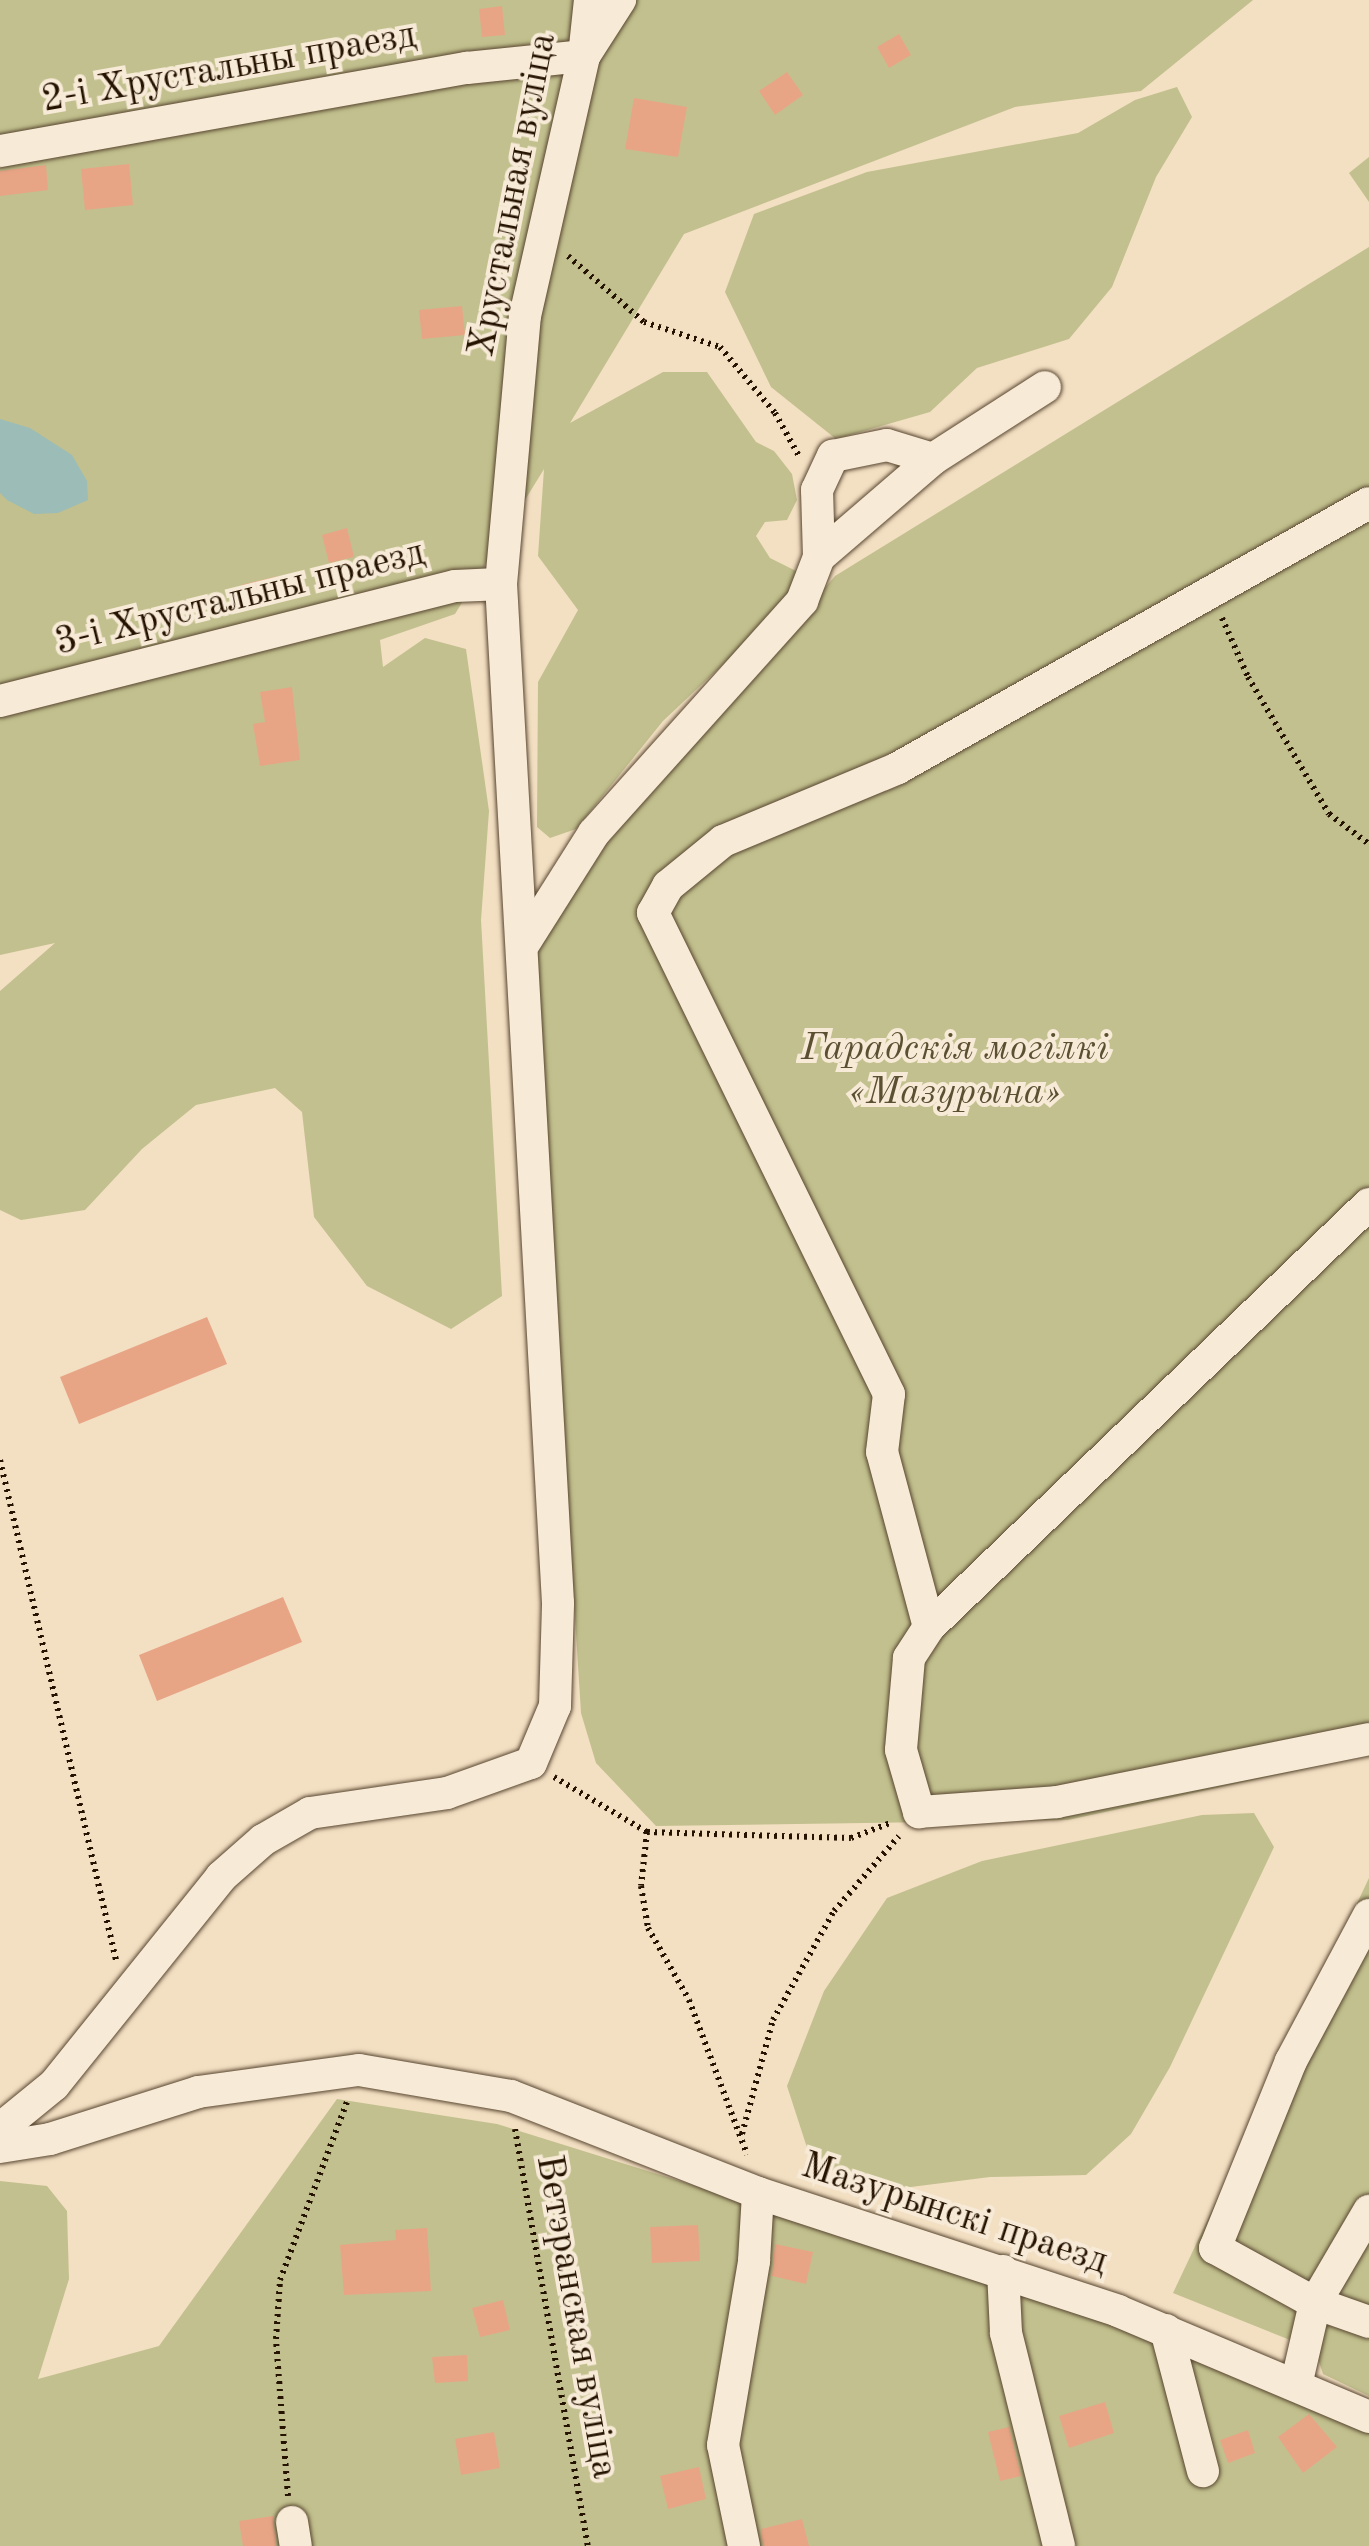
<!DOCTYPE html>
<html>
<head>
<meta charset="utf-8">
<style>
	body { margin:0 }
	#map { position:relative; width:1369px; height:2546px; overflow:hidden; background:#f3dfc2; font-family:"Old Standard TT",serif }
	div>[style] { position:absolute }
	.green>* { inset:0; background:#c2c08e }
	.water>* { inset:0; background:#9bbcb7 }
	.building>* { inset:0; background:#e8a586 }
	.path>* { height:6px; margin-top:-3px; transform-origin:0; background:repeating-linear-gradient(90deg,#251300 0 2.5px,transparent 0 7.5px) }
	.roads { filter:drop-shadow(0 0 2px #584630) drop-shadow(0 0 2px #584630) }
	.minor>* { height:32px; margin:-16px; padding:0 16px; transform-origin:16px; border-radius:16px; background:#f7ead7 }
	span { translate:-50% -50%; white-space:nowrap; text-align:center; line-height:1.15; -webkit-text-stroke:8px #f7ead7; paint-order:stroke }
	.street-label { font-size:38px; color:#251300 }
	.park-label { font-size:38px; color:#5c5032; font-style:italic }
</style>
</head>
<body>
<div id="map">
	<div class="green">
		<i style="clip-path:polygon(0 0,1253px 0,1141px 91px,1015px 107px,684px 234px,570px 423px,663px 372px,707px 372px,756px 442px,774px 451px,792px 474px,797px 500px,787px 520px,765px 522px,756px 536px,770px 558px,798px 572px,788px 603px,663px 721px,576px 829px,550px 838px,537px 827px,538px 682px,578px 610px,538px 556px,544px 469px,455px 614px,380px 640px,383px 667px,425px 638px,466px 649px,489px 811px,481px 920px,502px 1296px,451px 1329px,367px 1286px,314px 1217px,302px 1112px,275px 1088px,196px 1105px,142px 1149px,85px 1210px,21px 1220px,0 1210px,0 991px,55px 943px,0 955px)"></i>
		<i style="clip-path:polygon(1177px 87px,1192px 117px,1156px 177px,1112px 287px,1069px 339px,977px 368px,930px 412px,836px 439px,771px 387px,725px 292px,754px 214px,867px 172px,1078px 133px,1135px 100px)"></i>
		<i style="clip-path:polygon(1369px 157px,1369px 202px,1349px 173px)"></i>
		<i style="clip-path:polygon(1369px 247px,1369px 1755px,1068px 1820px,656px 1826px,596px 1763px,581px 1713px,532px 931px,835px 576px)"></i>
		<i style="clip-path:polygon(1254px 1813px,1274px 1847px,1170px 2067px,1131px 2134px,1086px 2175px,990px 2177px,887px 2190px,812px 2163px,787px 2086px,824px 1991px,887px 1898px,982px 1861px,1202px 1815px)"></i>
		<i style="clip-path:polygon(1369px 1878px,1369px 2396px,1323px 2374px,1315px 2350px,1173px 2293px)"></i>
		<i style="clip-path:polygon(337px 2099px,497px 2124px,981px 2275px,1296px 2393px,1369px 2428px,1369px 2546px,0 2546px,0 2181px,47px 2186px,67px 2211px,69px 2279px,38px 2379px,159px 2346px)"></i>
	</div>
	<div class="water">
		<i style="clip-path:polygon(0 419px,30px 428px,72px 455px,87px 481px,88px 500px,58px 513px,34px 514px,7px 500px,0 493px)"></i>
	</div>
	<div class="building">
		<i style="clip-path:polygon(502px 6px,505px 35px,482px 37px,479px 9px)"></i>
		<i style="clip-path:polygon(899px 34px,911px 55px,889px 68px,877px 47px)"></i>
		<i style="clip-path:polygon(787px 72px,803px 95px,775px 115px,759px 91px)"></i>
		<i style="clip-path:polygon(634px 98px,687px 107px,678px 157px,625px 149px)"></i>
		<i style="clip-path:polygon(129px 164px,133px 205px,85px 210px,81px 169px)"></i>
		<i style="clip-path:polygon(46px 165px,48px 190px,0 196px,0 171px)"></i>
		<i style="clip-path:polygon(462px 306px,465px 335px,422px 339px,419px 310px)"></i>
		<i style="clip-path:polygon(347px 528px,354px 557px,329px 563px,322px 535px)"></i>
		<i style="clip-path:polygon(278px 576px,283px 600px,246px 609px,241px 585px)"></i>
		<i style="clip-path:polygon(292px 687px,300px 760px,260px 766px,253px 724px,265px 722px,260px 692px)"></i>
		<i style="clip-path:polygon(207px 1317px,227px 1364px,79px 1424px,60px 1377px)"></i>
		<i style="clip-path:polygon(283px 1597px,302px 1642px,157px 1701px,139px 1655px)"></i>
		<i style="clip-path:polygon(698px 2225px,700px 2261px,652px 2263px,650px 2227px)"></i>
		<i style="clip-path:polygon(427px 2228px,431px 2291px,344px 2295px,340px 2245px,396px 2240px,395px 2230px)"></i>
		<i style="clip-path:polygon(775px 2244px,813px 2252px,806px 2284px,772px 2276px)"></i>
		<i style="clip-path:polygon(503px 2300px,510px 2330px,480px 2337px,472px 2308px)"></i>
		<i style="clip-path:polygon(467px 2355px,468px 2381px,435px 2383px,432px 2357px)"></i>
		<i style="clip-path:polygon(1105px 2402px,1114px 2433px,1069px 2448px,1059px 2416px)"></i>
		<i style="clip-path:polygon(1309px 2414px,1337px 2447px,1303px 2473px,1278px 2437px)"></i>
		<i style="clip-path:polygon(1009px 2427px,1021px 2476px,1000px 2481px,988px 2432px)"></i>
		<i style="clip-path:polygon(1248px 2430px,1255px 2453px,1228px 2463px,1220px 2440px)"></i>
		<i style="clip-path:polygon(494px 2432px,500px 2468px,461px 2475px,455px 2439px)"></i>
		<i style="clip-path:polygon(699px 2467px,706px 2499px,668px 2509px,660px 2476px)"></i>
		<i style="clip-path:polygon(273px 2516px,276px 2546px,243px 2546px,239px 2521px)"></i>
		<i style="clip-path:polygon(802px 2519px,809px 2546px,763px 2546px,761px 2529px)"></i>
	</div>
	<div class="path">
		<i style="left:568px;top:256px;width:101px;rotate:41deg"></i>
		<i style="left:644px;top:322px;width:80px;rotate:18.2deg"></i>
		<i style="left:720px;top:347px;width:86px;rotate:50.2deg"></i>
		<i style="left:775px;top:413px;width:51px;rotate:60.9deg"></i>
		<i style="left:1222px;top:618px;width:64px;rotate:66.2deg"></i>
		<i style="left:1248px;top:677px;width:159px;rotate:59.4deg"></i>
		<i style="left:1329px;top:814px;width:50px;rotate:36.9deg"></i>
		<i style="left:0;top:1460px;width:513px;rotate:76.94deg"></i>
		<i style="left:554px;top:1777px;width:108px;rotate:30.6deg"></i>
		<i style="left:647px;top:1832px;width:54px;rotate:96.3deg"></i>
		<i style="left:641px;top:1886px;width:43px;rotate:80.5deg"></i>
		<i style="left:648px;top:1928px;width:83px;rotate:60.3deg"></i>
		<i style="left:689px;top:2000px;width:165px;rotate:69.4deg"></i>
		<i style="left:647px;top:1832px;width:204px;rotate:1.7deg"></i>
		<i style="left:851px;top:1838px;width:42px;rotate:-21deg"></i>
		<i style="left:515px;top:2129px;width:423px;rotate:80.1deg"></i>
		<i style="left:742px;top:2134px;width:118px;rotate:-74.8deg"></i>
		<i style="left:773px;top:2020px;width:125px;rotate:-60.8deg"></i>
		<i style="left:834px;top:1911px;width:99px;rotate:-49.1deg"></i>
		<i style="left:288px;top:2496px;width:157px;rotate:-94.4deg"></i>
		<i style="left:276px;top:2339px;width:59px;rotate:-86.1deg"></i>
		<i style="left:280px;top:2280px;width:190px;rotate:-69.4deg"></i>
	</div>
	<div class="roads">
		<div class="minor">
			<i style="left:0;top:151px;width:474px;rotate:-10.1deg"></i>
			<i style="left:467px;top:68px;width:118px;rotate:-5.9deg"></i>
			<i style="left:584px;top:56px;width:67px;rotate:-57.3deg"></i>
			<i style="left:819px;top:557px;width:150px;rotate:-40.7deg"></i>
			<i style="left:0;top:701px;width:469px;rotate:-14.2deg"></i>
			<i style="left:455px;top:586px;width:46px;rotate:-2.5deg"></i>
			<i style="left:525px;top:942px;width:129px;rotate:-57.7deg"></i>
			<i style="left:594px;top:833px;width:312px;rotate:-48.1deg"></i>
			<i style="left:802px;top:601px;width:47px;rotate:-68.9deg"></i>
			<i style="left:819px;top:557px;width:67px;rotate:-91.7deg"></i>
			<i style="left:817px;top:490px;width:38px;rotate:-65deg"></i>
			<i style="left:833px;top:456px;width:55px;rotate:-11.5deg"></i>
			<i style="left:887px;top:445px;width:48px;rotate:16.9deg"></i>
			<i style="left:933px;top:459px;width:133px;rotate:-32.7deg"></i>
			<i style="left:1369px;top:1204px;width:610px;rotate:136.13deg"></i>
			<i style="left:929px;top:1627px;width:37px;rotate:123deg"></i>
			<i style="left:909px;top:1658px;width:92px;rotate:95deg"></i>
			<i style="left:901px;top:1750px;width:65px;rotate:73.8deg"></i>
			<i style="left:919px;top:1812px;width:138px;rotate:-4.1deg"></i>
			<i style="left:1057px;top:1802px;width:318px;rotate:-11.4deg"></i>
			<i style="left:929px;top:1627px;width:181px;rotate:-105deg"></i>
			<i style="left:882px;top:1452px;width:58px;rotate:-83.1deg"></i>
			<i style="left:889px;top:1394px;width:536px;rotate:-116.13deg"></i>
			<i style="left:653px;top:913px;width:31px;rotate:-61deg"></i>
			<i style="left:668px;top:886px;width:71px;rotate:-39.3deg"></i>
			<i style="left:723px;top:841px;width:190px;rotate:-22.6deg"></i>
			<i style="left:898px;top:768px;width:540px;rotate:-29.36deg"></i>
			<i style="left:1369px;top:1915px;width:166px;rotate:118.1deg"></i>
			<i style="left:1291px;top:2061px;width:202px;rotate:112.1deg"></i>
			<i style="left:1215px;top:2248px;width:114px;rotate:28.8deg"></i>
			<i style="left:1315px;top:2303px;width:57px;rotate:19.4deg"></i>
			<i style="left:0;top:2129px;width:70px;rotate:-39.2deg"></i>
			<i style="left:54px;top:2085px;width:267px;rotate:-51.2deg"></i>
			<i style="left:221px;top:1877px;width:56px;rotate:-41.4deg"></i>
			<i style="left:263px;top:1840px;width:54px;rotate:-29.9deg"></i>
			<i style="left:310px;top:1813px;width:138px;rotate:-8.3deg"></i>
			<i style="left:447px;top:1793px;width:89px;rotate:-19.7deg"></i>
			<i style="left:531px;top:1763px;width:62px;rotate:-67.2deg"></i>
			<i style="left:555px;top:1706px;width:103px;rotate:-88.3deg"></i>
			<i style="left:558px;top:1603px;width:1021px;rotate:-93.2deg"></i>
			<i style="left:501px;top:584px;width:269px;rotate:-84.9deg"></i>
			<i style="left:525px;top:316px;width:267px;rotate:-77.2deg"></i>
			<i style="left:584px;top:56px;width:56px;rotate:-83.9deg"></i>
			<i style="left:0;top:2147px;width:51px;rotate:-9.1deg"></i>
			<i style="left:50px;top:2139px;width:155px;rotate:-17.6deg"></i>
			<i style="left:198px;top:2092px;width:162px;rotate:-7.8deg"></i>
			<i style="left:359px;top:2070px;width:154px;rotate:9.7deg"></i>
			<i style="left:511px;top:2096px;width:265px;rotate:21.4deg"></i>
			<i style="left:758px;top:2193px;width:379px;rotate:18.1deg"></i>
			<i style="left:1118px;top:2311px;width:272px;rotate:22.9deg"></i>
			<i style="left:1003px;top:2271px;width:62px;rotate:87.2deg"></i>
			<i style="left:1006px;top:2333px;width:219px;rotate:76deg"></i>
			<i style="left:1166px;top:2330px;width:146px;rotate:75.3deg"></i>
			<i style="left:1297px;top:2381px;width:80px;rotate:-77deg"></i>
			<i style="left:1315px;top:2303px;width:107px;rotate:-59.6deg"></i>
			<i style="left:292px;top:2522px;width:24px;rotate:81deg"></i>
			<i style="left:744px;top:2546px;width:103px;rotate:-101.7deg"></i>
			<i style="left:723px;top:2445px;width:187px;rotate:-80.4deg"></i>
			<i style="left:754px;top:2261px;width:68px;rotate:-86.6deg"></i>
		</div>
	</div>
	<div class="street-label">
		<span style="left:229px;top:69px;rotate:-10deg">2-і Хрустальны праезд</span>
		<span style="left:514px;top:195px;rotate:-79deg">Хрустальная вуліца</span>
		<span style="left:240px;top:599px;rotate:-14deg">3-і Хрустальны праезд</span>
		<span style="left:954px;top:2215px;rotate:18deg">Мазурынскі праезд</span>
		<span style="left:575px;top:2317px;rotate:80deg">Ветэранская вуліца</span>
	</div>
	<div class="park-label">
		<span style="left:955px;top:1072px">Гарадскія могілкі<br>«Мазурына»</span>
	</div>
</div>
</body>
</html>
